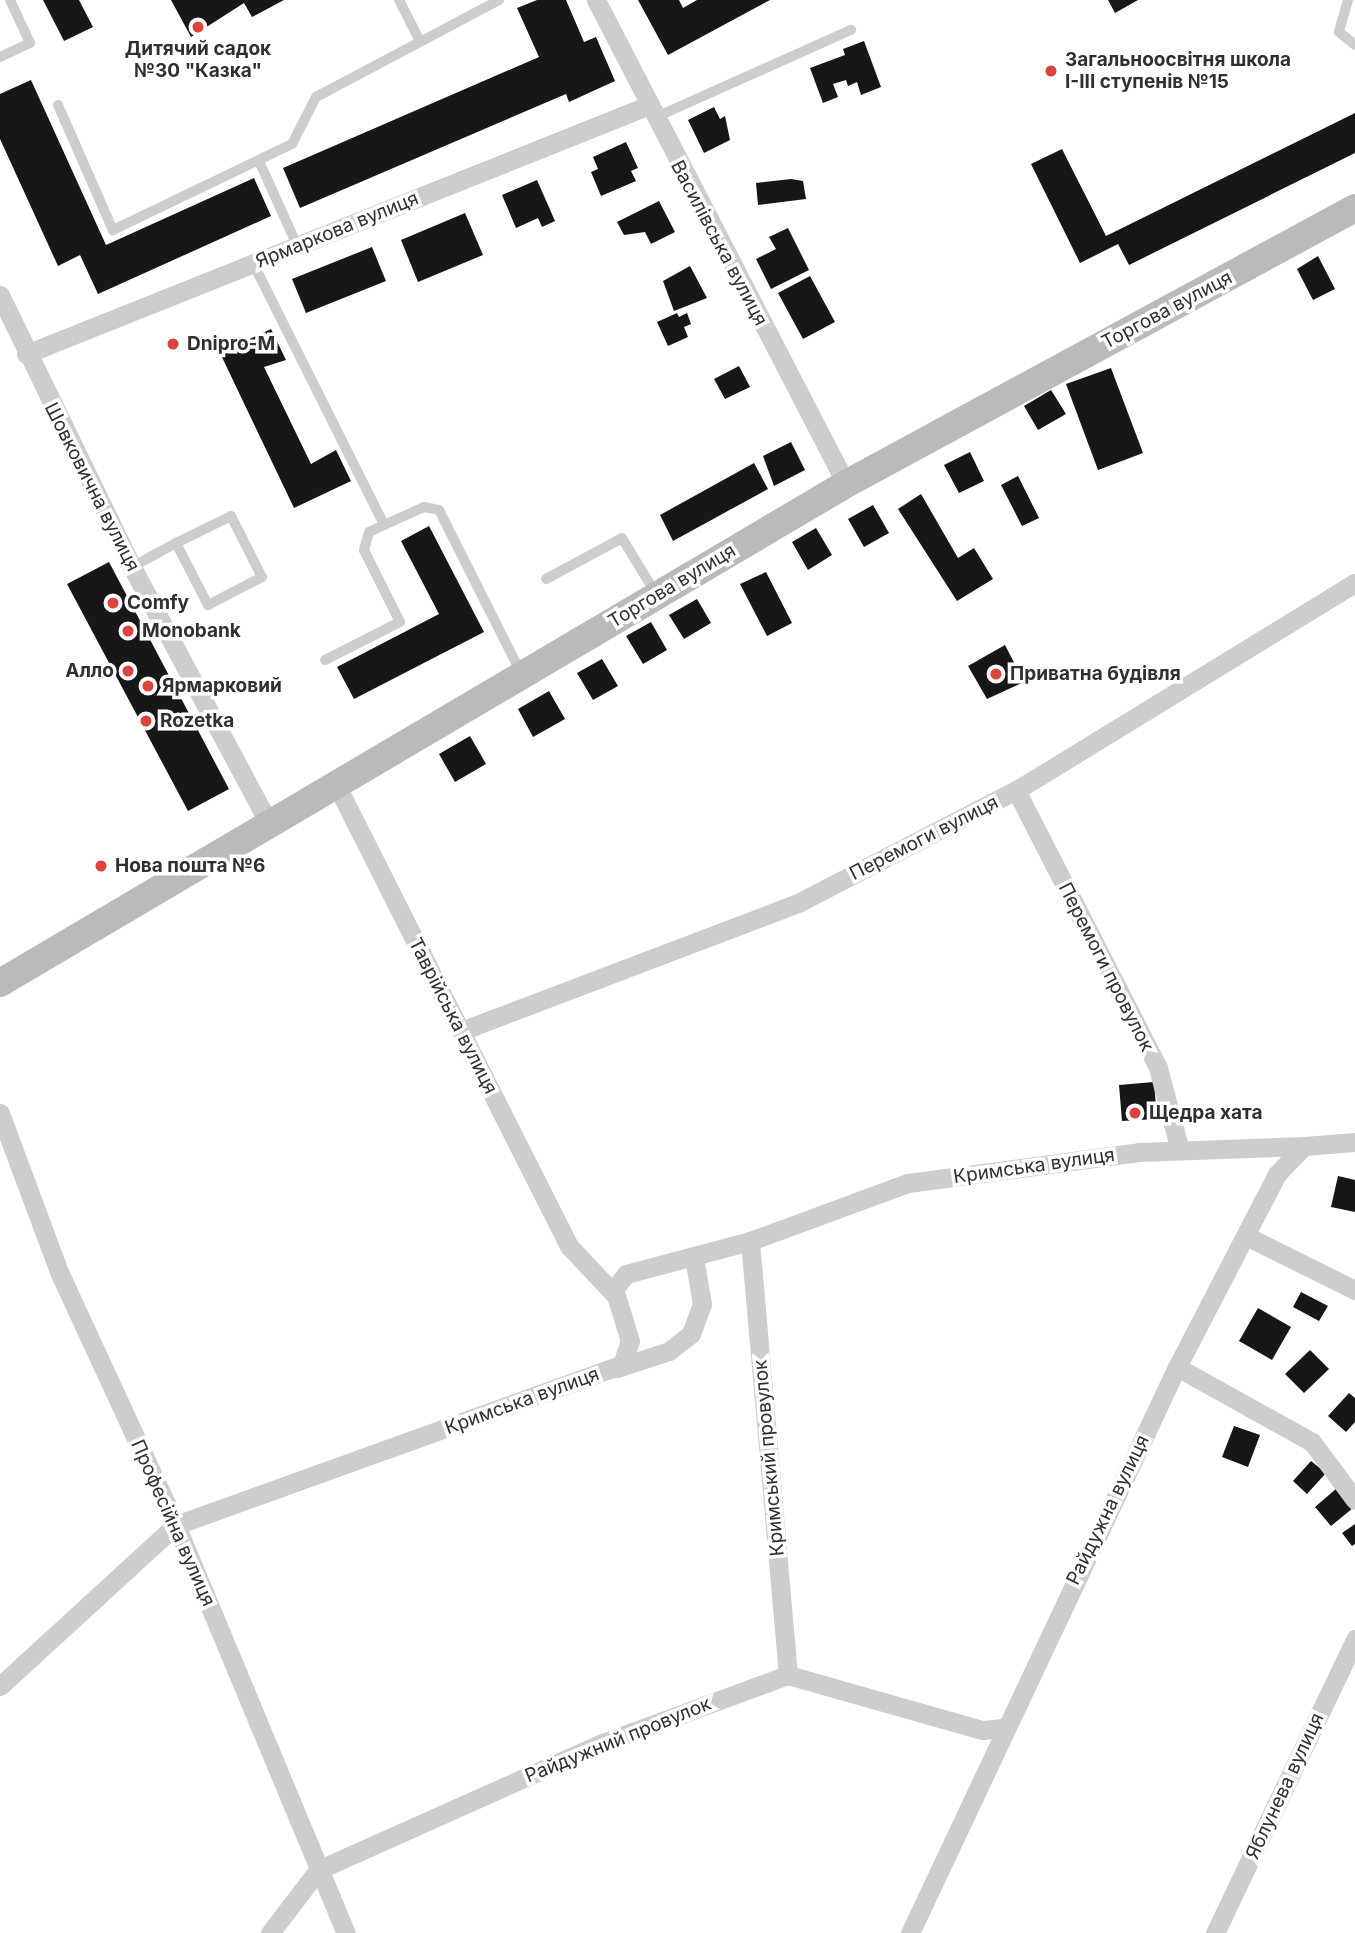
<!DOCTYPE html>
<html>
<head>
<meta charset="utf-8">
<style>
	body { margin:0 }
	#map { position:relative; width:1355px; height:1933px; overflow:hidden; background:#fff; font-family:Inter,sans-serif }
	div>[style] { position:absolute }
	.building>* { inset:0; background:#171717 }
	.lane>* { height:10px; margin:-5px; padding:0 5px; transform-origin:5px; border-radius:5px; background:#cdcdcd }
	.street>* { height:19px; margin:-9.5px; padding:0 9.5px; transform-origin:9.5px; border-radius:9.5px; background:#cdcdcd }
	.secondary>* { height:28px; margin:-14px; padding:0 14px; transform-origin:14px; border-radius:14px; background:#bababa }
	.dots>* { width:19px; height:19px; translate:-50% -50%; box-sizing:border-box; border:4px solid #fff; border-radius:50% }
	span { translate:-50% -50%; white-space:nowrap; text-align:center; line-height:1.15; -webkit-text-stroke:7px #fff; paint-order:stroke }
	.poi-label { font-size:19px; color:#303030; font-weight:700 }
	.left { translate:0 -50%; text-align:left }
	.right { translate:-100% -50%; text-align:right }
	.street-label { font-size:19px; color:#303030 }
</style>
</head>
<body>
<div id="map">
	<div class="building">
		<i style="clip-path:polygon(43px 0,79px 0,93px 27px,64px 41px)"></i>
		<i style="clip-path:polygon(171px 0,284px 0,252px 17px,244px 3px,191px 37px)"></i>
		<i style="clip-path:polygon(537px 0,566px 0,584px 42px,596px 37px,615px 81px,569px 102px,566px 94px,300px 208px,283px 168px,539px 57px,517px 8px)"></i>
		<i style="clip-path:polygon(638px 0,679px 0,683px 8px,697px 0,770px 0,668px 55px)"></i>
		<i style="clip-path:polygon(1108px 0,1138px 0,1115px 13px)"></i>
		<i style="clip-path:polygon(864px 41px,881px 87px,861px 95px,857px 82px,848px 86px,846px 80px,833px 84px,838px 97px,823px 103px,810px 68px,845px 55px,843px 49px)"></i>
		<i style="clip-path:polygon(31px 80px,106px 245px,254px 178px,271px 216px,98px 294px,80px 255px,58px 266px,0 139px,0 94px)"></i>
		<i style="clip-path:polygon(714px 107px,720px 119px,725px 116px,730px 140px,704px 153px,688px 120px)"></i>
		<i style="clip-path:polygon(1355px 113px,1355px 153px,1129px 265px,1118px 244px,1080px 263px,1031px 164px,1062px 149px,1106px 236px)"></i>
		<i style="clip-path:polygon(626px 142px,638px 168px,631px 171px,636px 181px,601px 196px,591px 172px,598px 169px,593px 157px)"></i>
		<i style="clip-path:polygon(791px 179px,803px 181px,806px 199px,758px 205px,756px 183px)"></i>
		<i style="clip-path:polygon(537px 180px,555px 221px,542px 227px,538px 218px,516px 228px,502px 195px)"></i>
		<i style="clip-path:polygon(659px 201px,675px 232px,651px 244px,645px 232px,624px 235px,617px 222px)"></i>
		<i style="clip-path:polygon(465px 213px,483px 255px,418px 282px,401px 240px)"></i>
		<i style="clip-path:polygon(788px 228px,809px 270px,771px 289px,756px 259px,776px 249px,769px 237px)"></i>
		<i style="clip-path:polygon(372px 247px,386px 281px,306px 313px,292px 279px)"></i>
		<i style="clip-path:polygon(1318px 256px,1335px 289px,1313px 300px,1297px 269px)"></i>
		<i style="clip-path:polygon(690px 266px,707px 298px,674px 311px,663px 281px)"></i>
		<i style="clip-path:polygon(810px 276px,835px 322px,803px 339px,778px 293px)"></i>
		<i style="clip-path:polygon(677px 313px,679px 317px,687px 313px,691px 324px,684px 327px,688px 337px,668px 346px,657px 322px)"></i>
		<i style="clip-path:polygon(271px 329px,286px 360px,264px 367px,311px 464px,336px 450px,351px 481px,294px 508px,220px 353px)"></i>
		<i style="clip-path:polygon(739px 366px,750px 387px,725px 399px,714px 379px)"></i>
		<i style="clip-path:polygon(1111px 368px,1143px 453px,1098px 470px,1066px 384px)"></i>
		<i style="clip-path:polygon(1051px 390px,1066px 414px,1038px 430px,1024px 406px)"></i>
		<i style="clip-path:polygon(791px 442px,805px 470px,774px 486px,763px 456px)"></i>
		<i style="clip-path:polygon(970px 452px,984px 481px,959px 493px,944px 465px)"></i>
		<i style="clip-path:polygon(754px 463px,768px 489px,673px 541px,660px 515px)"></i>
		<i style="clip-path:polygon(1018px 476px,1039px 518px,1022px 526px,1001px 485px)"></i>
		<i style="clip-path:polygon(921px 494px,958px 558px,974px 548px,993px 579px,957px 601px,898px 509px)"></i>
		<i style="clip-path:polygon(873px 505px,889px 533px,864px 547px,848px 519px)"></i>
		<i style="clip-path:polygon(429px 526px,484px 632px,354px 699px,337px 667px,439px 614px,401px 541px)"></i>
		<i style="clip-path:polygon(816px 528px,832px 555px,808px 570px,792px 542px)"></i>
		<i style="clip-path:polygon(109px 562px,229px 789px,188px 811px,67px 584px)"></i>
		<i style="clip-path:polygon(766px 572px,792px 623px,767px 636px,740px 584px)"></i>
		<i style="clip-path:polygon(697px 599px,711px 623px,684px 639px,669px 615px)"></i>
		<i style="clip-path:polygon(651px 622px,667px 650px,643px 664px,626px 636px)"></i>
		<i style="clip-path:polygon(1005px 645px,1024px 682px,987px 699px,968px 666px)"></i>
		<i style="clip-path:polygon(602px 659px,618px 686px,593px 700px,577px 673px)"></i>
		<i style="clip-path:polygon(549px 691px,565px 719px,533px 737px,518px 709px)"></i>
		<i style="clip-path:polygon(470px 736px,486px 764px,455px 782px,439px 754px)"></i>
		<i style="clip-path:polygon(1154px 1082px,1157px 1119px,1122px 1121px,1119px 1085px)"></i>
		<i style="clip-path:polygon(1338px 1176px,1355px 1180px,1355px 1212px,1331px 1207px)"></i>
		<i style="clip-path:polygon(1301px 1292px,1328px 1306px,1319px 1321px,1293px 1307px)"></i>
		<i style="clip-path:polygon(1258px 1308px,1291px 1327px,1272px 1360px,1239px 1341px)"></i>
		<i style="clip-path:polygon(1310px 1350px,1329px 1369px,1304px 1393px,1285px 1374px)"></i>
		<i style="clip-path:polygon(1349px 1393px,1355px 1398px,1355px 1422px,1346px 1432px,1328px 1416px)"></i>
		<i style="clip-path:polygon(1234px 1426px,1260px 1435px,1248px 1467px,1222px 1457px)"></i>
		<i style="clip-path:polygon(1311px 1461px,1326px 1473px,1307px 1494px,1293px 1481px)"></i>
		<i style="clip-path:polygon(1337px 1488px,1353px 1508px,1331px 1526px,1315px 1507px)"></i>
		<i style="clip-path:polygon(1355px 1524px,1355px 1544px,1352px 1546px,1342px 1533px)"></i>
	</div>
	<div class="lane">
		<i style="left:399px;top:0;width:46px;rotate:62.9deg"></i>
		<i style="left:1348px;top:0;width:33px;rotate:106deg"></i>
		<i style="left:1339px;top:32px;width:21px;rotate:39deg"></i>
		<i style="left:0;top:57px;width:33px;rotate:-25deg"></i>
		<i style="left:30px;top:43px;width:47px;rotate:-114.9deg"></i>
		<i style="left:58px;top:105px;width:137px;rotate:66.3deg"></i>
		<i style="left:113px;top:230px;width:199px;rotate:-25.7deg"></i>
		<i style="left:292px;top:144px;width:53px;rotate:-62.9deg"></i>
		<i style="left:316px;top:97px;width:207px;rotate:-27.9deg"></i>
		<i style="left:654px;top:118px;width:216px;rotate:-24.1deg"></i>
		<i style="left:259px;top:161px;width:92px;rotate:65.7deg"></i>
		<i style="left:253px;top:263px;width:293px;rotate:63.4deg"></i>
		<i style="left:384px;top:525px;width:44px;rotate:-24.2deg"></i>
		<i style="left:424px;top:507px;width:15px;rotate:11deg"></i>
		<i style="left:439px;top:510px;width:182px;rotate:63.3deg"></i>
		<i style="left:132px;top:567px;width:50px;rotate:-28.6deg"></i>
		<i style="left:176px;top:543px;width:61px;rotate:-26.1deg"></i>
		<i style="left:231px;top:516px;width:68px;rotate:63.1deg"></i>
		<i style="left:262px;top:577px;width:61px;rotate:152.6deg"></i>
		<i style="left:208px;top:605px;width:70px;rotate:-117.3deg"></i>
		<i style="left:546px;top:579px;width:86px;rotate:-28.3deg"></i>
		<i style="left:622px;top:538px;width:66px;rotate:58.7deg"></i>
		<i style="left:325px;top:660px;width:84px;rotate:-26.9deg"></i>
		<i style="left:400px;top:622px;width:80px;rotate:-116.6deg"></i>
		<i style="left:364px;top:550px;width:19px;rotate:-74deg"></i>
		<i style="left:369px;top:532px;width:17px;rotate:-25deg"></i>
	</div>
	<div class="street">
		<i style="left:596px;top:0;width:545px;rotate:62.68deg"></i>
		<i style="left:0;top:295px;width:302px;rotate:64.1deg"></i>
		<i style="left:132px;top:567px;width:291px;rotate:61.9deg"></i>
		<i style="left:26px;top:354px;width:669px;rotate:-21.77deg"></i>
		<i style="left:337px;top:786px;width:515px;rotate:63.24deg"></i>
		<i style="left:569px;top:1246px;width:66px;rotate:46.8deg"></i>
		<i style="left:1016px;top:790px;width:312px;rotate:62.9deg"></i>
		<i style="left:1158px;top:1068px;width:85px;rotate:75deg"></i>
		<i style="left:461px;top:1031px;width:360px;rotate:-20.8deg"></i>
		<i style="left:798px;top:903px;width:250px;rotate:-27.4deg"></i>
		<i style="left:1020px;top:788px;width:393px;rotate:-31.5deg"></i>
		<i style="left:0;top:1113px;width:172px;rotate:69.6deg"></i>
		<i style="left:60px;top:1274px;width:277px;rotate:65.2deg"></i>
		<i style="left:176px;top:1525px;width:442px;rotate:67.4deg"></i>
		<i style="left:1246px;top:1236px;width:122px;rotate:26.4deg"></i>
		<i style="left:750px;top:1241px;width:436px;rotate:85deg"></i>
		<i style="left:1177px;top:1367px;width:154px;rotate:29.1deg"></i>
		<i style="left:1312px;top:1442px;width:72px;rotate:53.4deg"></i>
		<i style="left:617px;top:1368px;width:55px;rotate:-18.1deg"></i>
		<i style="left:669px;top:1351px;width:28px;rotate:-38deg"></i>
		<i style="left:691px;top:1334px;width:32px;rotate:-70deg"></i>
		<i style="left:702px;top:1304px;width:48px;rotate:-99.7deg"></i>
		<i style="left:0;top:1686px;width:239px;rotate:-42.5deg"></i>
		<i style="left:176px;top:1525px;width:474px;rotate:-19.8deg"></i>
		<i style="left:622px;top:1364px;width:24px;rotate:-71deg"></i>
		<i style="left:630px;top:1341px;width:54px;rotate:-107.1deg"></i>
		<i style="left:614px;top:1289px;width:19px;rotate:-51deg"></i>
		<i style="left:626px;top:1274px;width:128px;rotate:-14.9deg"></i>
		<i style="left:750px;top:1241px;width:168px;rotate:-20.2deg"></i>
		<i style="left:908px;top:1183px;width:233px;rotate:-7.6deg"></i>
		<i style="left:1139px;top:1152px;width:165px;rotate:-2.1deg"></i>
		<i style="left:270px;top:1933px;width:79px;rotate:-52.7deg"></i>
		<i style="left:318px;top:1870px;width:309px;rotate:-24.1deg"></i>
		<i style="left:600px;top:1744px;width:200px;rotate:-20.2deg"></i>
		<i style="left:788px;top:1675px;width:203px;rotate:15.8deg"></i>
		<i style="left:983px;top:1730px;width:20px;rotate:-6deg"></i>
		<i style="left:910px;top:1933px;width:626px;rotate:-64.75deg"></i>
		<i style="left:1177px;top:1367px;width:217px;rotate:-62.6deg"></i>
		<i style="left:1277px;top:1174px;width:39px;rotate:-46deg"></i>
		<i style="left:1304px;top:1146px;width:51px;rotate:-4.5deg"></i>
		<i style="left:1215px;top:1933px;width:326px;rotate:-64.5deg"></i>
	</div>
	<div class="secondary">
		<i style="left:0;top:983px;width:982px;rotate:-30.53deg"></i>
		<i style="left:846px;top:484px;width:579px;rotate:-28.47deg"></i>
	</div>
	<div class="dots">
		<i style="left:198px;top:27px;background:#d94440"></i>
		<i style="left:1051px;top:71px;background:#d94440"></i>
		<i style="left:173px;top:344px;background:#d94440"></i>
		<i style="left:113px;top:603px;background:#d94440"></i>
		<i style="left:128px;top:631px;background:#d94440"></i>
		<i style="left:128px;top:671px;background:#d94440"></i>
		<i style="left:996px;top:674px;background:#d94440"></i>
		<i style="left:148px;top:686px;background:#d94440"></i>
		<i style="left:146px;top:721px;background:#d94440"></i>
		<i style="left:101px;top:866px;background:#d94440"></i>
		<i style="left:1135px;top:1113px;background:#d94440"></i>
	</div>
	<div class="poi-label">
		<span style="left:198px;top:60px">Дитячий садок<br>№30 "Казка"</span>
		<span class="left" style="left:1065px;top:71px">Загальноосвітня школа<br>І-ІІІ ступенів №15</span>
		<span class="left" style="left:187px;top:344px">Dnipro-M</span>
		<span class="left" style="left:127px;top:603px">Comfy</span>
		<span class="left" style="left:142px;top:631px">Monobank</span>
		<span class="right" style="left:114px;top:671px">Алло</span>
		<span class="left" style="left:1010px;top:674px">Приватна будівля</span>
		<span class="left" style="left:162px;top:686px">Ярмарковий</span>
		<span class="left" style="left:160px;top:721px">Rozetka</span>
		<span class="left" style="left:115px;top:866px">Нова пошта №6</span>
		<span class="left" style="left:1149px;top:1113px">Щедра хата</span>
	</div>
	<div class="street-label">
		<span style="left:337px;top:230px;rotate:-22deg">Ярмаркова вулиця</span>
		<span style="left:719px;top:243px;rotate:62deg">Василівська вулиця</span>
		<span style="left:1167px;top:310px;rotate:-28deg">Торгова вулиця</span>
		<span style="left:92px;top:487px;rotate:63deg">Шовковична вулиця</span>
		<span style="left:672px;top:586px;rotate:-31deg">Торгова вулиця</span>
		<span style="left:924px;top:838px;rotate:-27deg">Перемоги вулиця</span>
		<span style="left:1106px;top:967px;rotate:63deg">Перемоги провулок</span>
		<span style="left:453px;top:1016px;rotate:63deg">Таврійська вулиця</span>
		<span style="left:1034px;top:1166px;rotate:-8deg">Кримська вулиця</span>
		<span style="left:522px;top:1401px;rotate:-20deg">Кримська вулиця</span>
		<span style="left:769px;top:1458px;rotate:-95deg">Кримський провулок</span>
		<span style="left:1108px;top:1510px;rotate:-64deg">Райдужна вулиця</span>
		<span style="left:173px;top:1523px;rotate:66deg">Професійна вулиця</span>
		<span style="left:618px;top:1740px;rotate:-22deg">Райдужний провулок</span>
		<span style="left:1285px;top:1786px;rotate:-65deg">Яблунева вулиця</span>
	</div>
</div>
</body>
</html>
